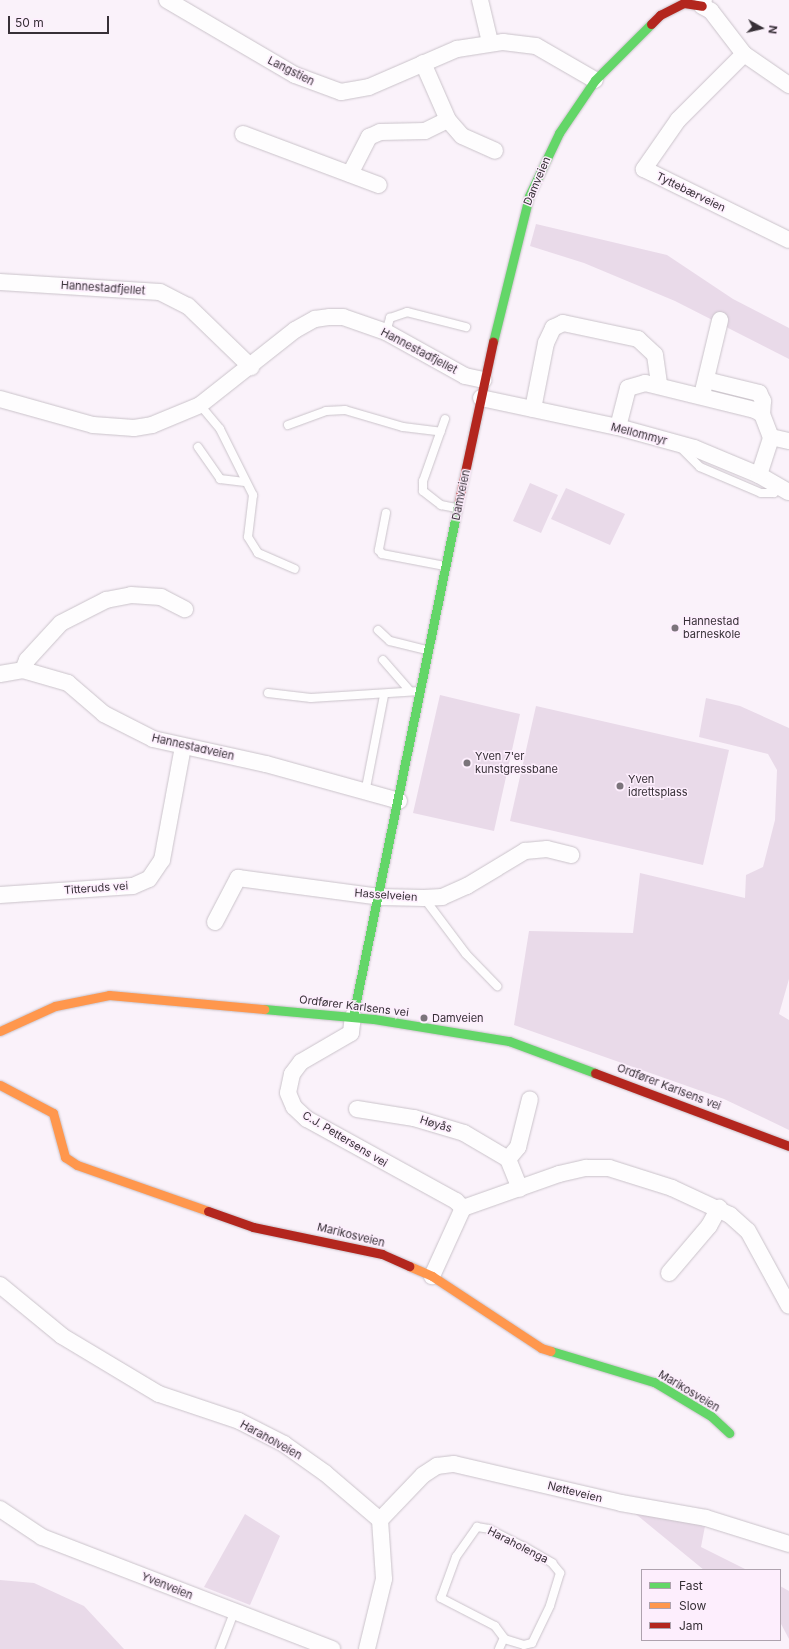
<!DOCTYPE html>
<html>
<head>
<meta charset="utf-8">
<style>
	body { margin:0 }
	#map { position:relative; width:789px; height:1649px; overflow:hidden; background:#faf2fa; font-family:Inter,sans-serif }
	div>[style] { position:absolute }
	.green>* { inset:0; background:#e9dae9 }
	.roads { filter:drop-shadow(0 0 1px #cac3ca) drop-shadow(0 0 1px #cac3ca) }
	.lane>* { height:8px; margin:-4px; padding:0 4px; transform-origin:4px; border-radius:4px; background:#fefdfe }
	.street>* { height:16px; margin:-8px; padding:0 8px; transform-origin:8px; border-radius:8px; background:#fefdfe }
	.fast>* { height:9px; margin:-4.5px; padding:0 4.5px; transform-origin:4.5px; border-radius:4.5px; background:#63d668 }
	.slow>* { height:9px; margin:-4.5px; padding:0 4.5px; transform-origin:4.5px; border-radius:4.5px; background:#ff974d }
	.jam>* { height:9px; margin:-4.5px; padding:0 4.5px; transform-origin:4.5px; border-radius:4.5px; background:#b3261e }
	.dots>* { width:11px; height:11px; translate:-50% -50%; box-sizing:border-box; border:2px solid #fdeefd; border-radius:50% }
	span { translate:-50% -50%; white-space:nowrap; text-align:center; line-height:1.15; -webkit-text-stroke:3px #fdeefd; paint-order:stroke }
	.street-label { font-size:11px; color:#373037 }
	.poi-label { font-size:11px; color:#373037 }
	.left { translate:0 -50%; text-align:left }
	.legend { position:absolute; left:641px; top:1569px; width:140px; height:72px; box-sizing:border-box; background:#fdeefd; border:1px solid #aea2ae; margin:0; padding:5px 7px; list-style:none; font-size:12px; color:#373037 }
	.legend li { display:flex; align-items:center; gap:8px; height:20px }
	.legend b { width:20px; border:1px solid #aea2ae }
	.north { position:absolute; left:741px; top:8px; width:40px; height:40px; -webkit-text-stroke:3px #fdeefd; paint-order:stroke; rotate:98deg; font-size:11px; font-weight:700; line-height:16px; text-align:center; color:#373037 }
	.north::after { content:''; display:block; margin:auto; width:14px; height:18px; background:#373037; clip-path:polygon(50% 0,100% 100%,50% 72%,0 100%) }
	.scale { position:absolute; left:8px; top:16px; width:101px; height:18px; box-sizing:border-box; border:2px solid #373037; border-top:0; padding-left:5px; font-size:12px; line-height:14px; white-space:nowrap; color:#373037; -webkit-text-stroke:3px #fdeefd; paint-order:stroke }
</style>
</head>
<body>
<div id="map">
	<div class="green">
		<i style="clip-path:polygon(536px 224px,667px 255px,733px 299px,789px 328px,789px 359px,675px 301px,584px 263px,530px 246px)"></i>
		<i style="clip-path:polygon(530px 483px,558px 495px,541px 533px,513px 521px)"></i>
		<i style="clip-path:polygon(566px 488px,625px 514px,610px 545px,551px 519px)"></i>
		<i style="clip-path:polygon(440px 695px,520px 714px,494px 831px,413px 813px)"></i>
		<i style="clip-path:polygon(706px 698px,740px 706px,789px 728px,789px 979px,779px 1014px,789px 1020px,789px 1130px,724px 1099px,514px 1025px,529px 931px,633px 933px,640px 873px,745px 898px,746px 875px,763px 867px,775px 820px,777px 770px,768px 754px,699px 737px)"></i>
		<i style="clip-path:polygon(536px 706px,729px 750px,703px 865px,510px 821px)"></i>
		<i style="clip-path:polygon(632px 1511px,705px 1526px,701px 1547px,747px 1570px,704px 1570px)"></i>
		<i style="clip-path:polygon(245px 1514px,280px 1536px,250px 1605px,204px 1587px)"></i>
		<i style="clip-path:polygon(0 1580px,34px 1583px,84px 1606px,124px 1649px,0 1649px)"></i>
		<i style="clip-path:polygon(780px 1586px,789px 1591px,789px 1639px,780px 1622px)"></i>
	</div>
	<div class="roads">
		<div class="lane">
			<i style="left:386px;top:332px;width:15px;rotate:-74deg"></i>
			<i style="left:390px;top:318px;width:18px;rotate:-19deg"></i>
			<i style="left:407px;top:312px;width:61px;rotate:14.3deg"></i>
			<i style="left:200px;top:405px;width:31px;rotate:50deg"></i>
			<i style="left:220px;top:429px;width:74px;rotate:63.4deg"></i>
			<i style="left:253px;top:495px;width:42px;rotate:96.8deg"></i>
			<i style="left:248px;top:537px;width:19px;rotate:58deg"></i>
			<i style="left:258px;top:553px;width:40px;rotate:23.4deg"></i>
			<i style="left:445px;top:419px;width:66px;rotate:109.5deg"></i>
			<i style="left:423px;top:481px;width:10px;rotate:90deg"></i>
			<i style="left:423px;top:491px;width:23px;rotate:38deg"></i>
			<i style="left:441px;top:505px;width:16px;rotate:11deg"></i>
			<i style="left:288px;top:425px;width:40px;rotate:-20.2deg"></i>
			<i style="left:326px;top:411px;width:19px;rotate:-3deg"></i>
			<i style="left:345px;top:410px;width:60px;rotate:16.3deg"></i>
			<i style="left:403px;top:427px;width:38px;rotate:7deg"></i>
			<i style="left:678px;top:445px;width:31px;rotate:45deg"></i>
			<i style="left:700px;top:467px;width:66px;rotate:23.1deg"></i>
			<i style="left:761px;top:493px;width:13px"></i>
			<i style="left:774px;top:493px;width:9px;rotate:-54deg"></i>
			<i style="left:198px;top:447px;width:39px;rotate:55deg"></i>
			<i style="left:220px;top:479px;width:25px;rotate:7deg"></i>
			<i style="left:386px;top:513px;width:38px;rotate:101deg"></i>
			<i style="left:379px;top:550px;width:5px;rotate:53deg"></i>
			<i style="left:382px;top:554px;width:64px;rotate:10.8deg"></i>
			<i style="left:378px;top:630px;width:16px;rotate:43deg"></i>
			<i style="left:390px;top:641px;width:38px;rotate:14deg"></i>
			<i style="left:383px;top:660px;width:40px;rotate:49deg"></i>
			<i style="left:268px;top:693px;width:43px;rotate:6.6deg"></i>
			<i style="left:311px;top:698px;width:109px;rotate:-3.7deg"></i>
			<i style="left:365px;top:793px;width:100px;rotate:-79deg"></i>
			<i style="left:424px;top:898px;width:70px;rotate:53.1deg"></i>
			<i style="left:466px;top:954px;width:45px;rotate:45.9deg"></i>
			<i style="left:220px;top:1649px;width:39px;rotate:-69deg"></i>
			<i style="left:499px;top:1649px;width:12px;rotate:-66deg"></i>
			<i style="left:504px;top:1638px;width:15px;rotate:-127deg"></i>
			<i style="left:495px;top:1626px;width:61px;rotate:-152.6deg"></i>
			<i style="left:441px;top:1598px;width:44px;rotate:-69.9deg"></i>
			<i style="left:456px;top:1557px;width:37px;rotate:-55deg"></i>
			<i style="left:477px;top:1527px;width:12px;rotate:9deg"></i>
			<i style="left:489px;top:1529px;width:38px;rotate:27deg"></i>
			<i style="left:523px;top:1546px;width:34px;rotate:30deg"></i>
			<i style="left:552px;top:1563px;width:13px;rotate:51deg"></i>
			<i style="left:560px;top:1573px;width:34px;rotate:107deg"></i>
			<i style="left:550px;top:1606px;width:41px;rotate:115.9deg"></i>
			<i style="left:532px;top:1643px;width:8px;rotate:166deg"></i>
			<i style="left:524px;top:1645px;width:21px;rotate:-163deg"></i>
		</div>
		<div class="street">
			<i style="left:167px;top:0;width:148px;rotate:30.4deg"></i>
			<i style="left:295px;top:75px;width:49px;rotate:20.3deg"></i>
			<i style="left:341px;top:92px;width:28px;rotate:-10deg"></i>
			<i style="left:369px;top:87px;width:96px;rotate:-23.4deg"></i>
			<i style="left:457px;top:49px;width:47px;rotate:-8.7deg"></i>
			<i style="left:503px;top:42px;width:33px;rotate:7deg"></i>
			<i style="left:536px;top:46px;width:68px;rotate:30deg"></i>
			<i style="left:480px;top:0;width:43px;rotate:76.6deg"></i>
			<i style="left:704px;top:0;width:6px;rotate:108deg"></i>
			<i style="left:702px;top:6px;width:10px;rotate:29deg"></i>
			<i style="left:711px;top:11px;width:54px;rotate:52.5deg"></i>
			<i style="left:744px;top:54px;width:55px;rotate:34.6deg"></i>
			<i style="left:744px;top:54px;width:93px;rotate:135deg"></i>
			<i style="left:678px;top:120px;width:60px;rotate:124.8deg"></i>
			<i style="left:644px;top:169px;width:161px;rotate:26.1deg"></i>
			<i style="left:423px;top:63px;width:62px;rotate:66.3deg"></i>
			<i style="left:448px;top:120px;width:21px;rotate:49deg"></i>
			<i style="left:462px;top:136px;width:36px;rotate:24deg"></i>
			<i style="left:243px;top:134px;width:145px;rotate:20.6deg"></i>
			<i style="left:350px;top:174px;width:42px;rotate:-62.8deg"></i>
			<i style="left:369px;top:137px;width:12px;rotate:-24deg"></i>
			<i style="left:380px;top:132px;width:45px;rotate:-1.3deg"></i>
			<i style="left:425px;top:131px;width:25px;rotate:-26deg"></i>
			<i style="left:0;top:282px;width:160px;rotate:3.6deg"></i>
			<i style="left:160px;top:292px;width:31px;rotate:27deg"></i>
			<i style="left:188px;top:306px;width:88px;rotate:44.1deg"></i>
			<i style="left:706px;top:380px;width:55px;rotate:13.8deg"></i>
			<i style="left:759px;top:393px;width:9px;rotate:63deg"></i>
			<i style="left:763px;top:401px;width:13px;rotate:94deg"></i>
			<i style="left:703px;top:391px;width:73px;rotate:-76.5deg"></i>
			<i style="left:481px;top:398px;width:140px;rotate:12deg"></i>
			<i style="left:618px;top:427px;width:79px;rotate:15.4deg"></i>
			<i style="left:694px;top:448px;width:70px;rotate:22.6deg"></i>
			<i style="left:759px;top:475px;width:34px;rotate:30deg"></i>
			<i style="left:0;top:399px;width:97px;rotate:15.6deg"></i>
			<i style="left:93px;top:425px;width:41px;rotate:4.2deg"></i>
			<i style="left:134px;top:428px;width:18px;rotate:-9deg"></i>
			<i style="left:152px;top:425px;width:52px;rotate:-22.6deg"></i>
			<i style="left:200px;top:405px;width:121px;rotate:-38.3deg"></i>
			<i style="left:295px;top:330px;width:23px;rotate:-29deg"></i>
			<i style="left:315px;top:319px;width:15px;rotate:-8deg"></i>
			<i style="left:330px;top:317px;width:13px"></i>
			<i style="left:343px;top:317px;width:46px;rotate:19.2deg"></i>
			<i style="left:386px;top:332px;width:90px;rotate:29.1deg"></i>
			<i style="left:465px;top:376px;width:19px;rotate:12deg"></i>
			<i style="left:533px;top:409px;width:67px;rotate:-78.9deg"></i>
			<i style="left:546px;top:343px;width:17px;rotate:-65deg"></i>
			<i style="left:553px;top:328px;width:11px;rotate:-27deg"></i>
			<i style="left:563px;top:323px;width:77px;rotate:12deg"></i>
			<i style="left:638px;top:339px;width:23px;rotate:43deg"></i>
			<i style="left:655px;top:355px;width:30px;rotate:82deg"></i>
			<i style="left:618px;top:427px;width:40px;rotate:-75.6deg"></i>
			<i style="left:628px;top:388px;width:18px;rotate:-16deg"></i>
			<i style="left:645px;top:383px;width:113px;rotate:13.8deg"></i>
			<i style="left:755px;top:410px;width:8px;rotate:30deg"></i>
			<i style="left:762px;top:414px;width:25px;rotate:69deg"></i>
			<i style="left:771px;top:437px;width:18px;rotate:13deg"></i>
			<i style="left:759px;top:475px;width:40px;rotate:-72deg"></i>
			<i style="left:23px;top:670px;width:11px;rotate:-68deg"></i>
			<i style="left:27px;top:660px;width:50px;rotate:-47.4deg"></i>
			<i style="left:61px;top:623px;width:51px;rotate:-27.1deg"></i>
			<i style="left:106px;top:600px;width:25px;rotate:-11deg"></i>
			<i style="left:131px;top:595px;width:30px;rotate:4deg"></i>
			<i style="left:161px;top:597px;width:27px;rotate:27deg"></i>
			<i style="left:0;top:674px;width:23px;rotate:-10deg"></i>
			<i style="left:23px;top:670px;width:47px;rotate:16.1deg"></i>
			<i style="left:68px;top:683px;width:48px;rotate:40.7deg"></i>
			<i style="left:104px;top:714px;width:55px;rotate:27deg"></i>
			<i style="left:153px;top:739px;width:116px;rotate:12.5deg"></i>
			<i style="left:266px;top:764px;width:138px;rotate:15.5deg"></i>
			<i style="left:0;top:895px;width:133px;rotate:-3.9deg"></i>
			<i style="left:133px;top:886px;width:17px;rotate:-24deg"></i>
			<i style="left:149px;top:879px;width:23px;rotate:-56deg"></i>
			<i style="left:162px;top:860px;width:115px;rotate:-79.5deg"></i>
			<i style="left:215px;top:922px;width:50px;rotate:-62.4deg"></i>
			<i style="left:238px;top:878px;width:143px;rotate:7.6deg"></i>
			<i style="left:380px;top:897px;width:44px;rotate:1.3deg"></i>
			<i style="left:424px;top:898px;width:18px;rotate:-3deg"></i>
			<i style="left:442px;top:897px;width:27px;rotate:-24deg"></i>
			<i style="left:467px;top:886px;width:68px;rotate:-31.1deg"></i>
			<i style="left:525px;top:851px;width:22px;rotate:-5deg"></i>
			<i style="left:547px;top:849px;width:25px;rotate:14deg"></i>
			<i style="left:353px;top:1016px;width:17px;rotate:97deg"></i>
			<i style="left:351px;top:1033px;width:58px;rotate:149.9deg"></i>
			<i style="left:301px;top:1062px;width:15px;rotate:127deg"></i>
			<i style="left:292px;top:1074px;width:19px;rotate:102deg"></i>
			<i style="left:288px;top:1093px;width:15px;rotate:67deg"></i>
			<i style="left:294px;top:1107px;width:18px;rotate:43deg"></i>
			<i style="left:307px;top:1119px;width:170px;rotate:28.8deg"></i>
			<i style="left:456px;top:1201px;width:10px;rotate:45deg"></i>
			<i style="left:463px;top:1208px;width:75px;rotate:114.5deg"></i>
			<i style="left:357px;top:1109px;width:58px;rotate:9deg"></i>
			<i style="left:414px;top:1118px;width:52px;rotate:16.7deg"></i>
			<i style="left:464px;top:1133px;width:51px;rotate:30.6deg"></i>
			<i style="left:508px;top:1159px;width:32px;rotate:68deg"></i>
			<i style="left:508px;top:1159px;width:16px;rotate:-50deg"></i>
			<i style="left:518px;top:1147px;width:49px;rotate:-76deg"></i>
			<i style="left:463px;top:1208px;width:102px;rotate:-19.5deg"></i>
			<i style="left:559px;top:1174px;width:28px;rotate:-13deg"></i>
			<i style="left:586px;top:1168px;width:23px"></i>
			<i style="left:609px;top:1168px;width:66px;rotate:17.6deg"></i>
			<i style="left:672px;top:1188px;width:64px;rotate:25deg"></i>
			<i style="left:730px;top:1215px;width:24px;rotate:42deg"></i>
			<i style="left:748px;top:1231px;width:85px;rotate:61.3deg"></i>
			<i style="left:669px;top:1273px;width:62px;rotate:-49.6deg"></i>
			<i style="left:709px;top:1226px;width:21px;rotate:-61deg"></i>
			<i style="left:0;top:1285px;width:80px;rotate:39.4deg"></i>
			<i style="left:62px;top:1336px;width:113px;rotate:30.9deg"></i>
			<i style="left:159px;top:1394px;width:84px;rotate:18.6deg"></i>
			<i style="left:239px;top:1421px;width:51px;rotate:27.1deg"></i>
			<i style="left:284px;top:1444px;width:50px;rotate:35.3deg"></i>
			<i style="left:325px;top:1473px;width:72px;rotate:40.5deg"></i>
			<i style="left:380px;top:1520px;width:59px;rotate:86.1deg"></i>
			<i style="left:384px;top:1579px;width:72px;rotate:103.7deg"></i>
			<i style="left:0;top:1509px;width:50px;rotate:33.7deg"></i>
			<i style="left:42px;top:1537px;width:311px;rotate:21.1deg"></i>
			<i style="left:380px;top:1520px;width:62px;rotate:-46.3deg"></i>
			<i style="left:423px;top:1475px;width:17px;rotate:-33deg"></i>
			<i style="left:437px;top:1466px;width:17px;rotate:-7deg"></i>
			<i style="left:454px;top:1464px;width:171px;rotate:13.1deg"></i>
			<i style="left:621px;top:1503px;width:86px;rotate:10deg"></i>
			<i style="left:706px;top:1518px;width:87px;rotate:17.4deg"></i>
		</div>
		<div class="fast">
			<i style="left:493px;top:342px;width:150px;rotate:-76.1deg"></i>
			<i style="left:529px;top:196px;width:70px;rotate:-64.5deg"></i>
			<i style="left:559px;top:133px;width:64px;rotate:-55.8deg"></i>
			<i style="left:595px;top:80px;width:79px;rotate:-45deg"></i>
			<i style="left:264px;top:1009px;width:110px;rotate:5.2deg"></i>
			<i style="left:374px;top:1019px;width:137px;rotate:9.3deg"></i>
			<i style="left:509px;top:1041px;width:92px;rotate:20.4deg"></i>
			<i style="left:353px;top:1016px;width:527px;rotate:-78.39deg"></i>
			<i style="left:551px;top:1351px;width:108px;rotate:16.8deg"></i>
			<i style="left:654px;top:1382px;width:66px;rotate:30.8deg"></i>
			<i style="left:711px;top:1416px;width:25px;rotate:43deg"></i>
		</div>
		<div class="slow">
			<i style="left:0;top:1031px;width:60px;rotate:-24.4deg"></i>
			<i style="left:55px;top:1006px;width:55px;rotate:-11.5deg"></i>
			<i style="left:109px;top:995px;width:156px;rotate:5.2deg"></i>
			<i style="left:0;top:1085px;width:60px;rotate:27.8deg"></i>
			<i style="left:53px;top:1113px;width:46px;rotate:74.7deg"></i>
			<i style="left:65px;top:1157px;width:14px;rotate:34deg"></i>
			<i style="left:77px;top:1165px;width:139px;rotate:19.3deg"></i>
			<i style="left:409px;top:1266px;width:25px;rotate:23deg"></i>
			<i style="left:432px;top:1276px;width:131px;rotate:33.4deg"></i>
			<i style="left:541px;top:1348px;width:10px;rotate:17deg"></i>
		</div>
		<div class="jam">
			<i style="left:651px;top:24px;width:13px;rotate:-45deg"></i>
			<i style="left:660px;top:15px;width:27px;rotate:-27deg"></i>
			<i style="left:684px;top:3px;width:18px;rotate:9deg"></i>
			<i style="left:459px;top:500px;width:162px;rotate:-77.9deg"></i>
			<i style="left:595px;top:1073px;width:207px;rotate:20.6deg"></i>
			<i style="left:208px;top:1211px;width:48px;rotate:19.6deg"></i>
			<i style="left:253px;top:1227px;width:132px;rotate:11.8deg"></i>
			<i style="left:382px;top:1254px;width:30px;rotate:24deg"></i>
		</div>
	</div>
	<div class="dots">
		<i style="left:675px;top:628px;background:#7b747b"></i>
		<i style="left:467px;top:763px;background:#7b747b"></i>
		<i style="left:620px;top:786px;background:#7b747b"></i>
		<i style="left:424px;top:1018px;background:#7b747b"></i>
	</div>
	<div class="street-label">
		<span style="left:291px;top:71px;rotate:27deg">Langstien</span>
		<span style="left:537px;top:181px;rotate:-67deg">Damveien</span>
		<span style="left:691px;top:192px;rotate:26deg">Tyttebærveien</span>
		<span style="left:103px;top:288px;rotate:4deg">Hannestadfjellet</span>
		<span style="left:419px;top:351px;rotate:28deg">Hannestadfjellet</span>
		<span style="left:639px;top:434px;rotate:15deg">Mellommyr</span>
		<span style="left:461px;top:495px;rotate:-78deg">Damveien</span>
		<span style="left:193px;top:747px;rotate:13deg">Hannestadveien</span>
		<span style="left:96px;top:888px;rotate:-4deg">Titteruds vei</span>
		<span style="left:386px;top:895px;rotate:4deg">Hasselveien</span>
		<span style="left:354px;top:1006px;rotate:7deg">Ordfører Karlsens vei</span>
		<span style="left:669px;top:1087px;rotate:21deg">Ordfører Karlsens vei</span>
		<span style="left:436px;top:1124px;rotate:17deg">Høyås</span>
		<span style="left:345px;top:1139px;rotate:31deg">C.J. Pettersens vei</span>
		<span style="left:351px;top:1235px;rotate:14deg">Marikosveien</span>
		<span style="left:689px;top:1391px;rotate:31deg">Marikosveien</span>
		<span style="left:271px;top:1440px;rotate:29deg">Haraholveien</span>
		<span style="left:575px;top:1492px;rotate:14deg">Nøtteveien</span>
		<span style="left:518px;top:1545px;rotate:27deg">Haraholenga</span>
		<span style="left:167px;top:1586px;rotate:22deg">Yvenveien</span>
	</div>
	<div class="poi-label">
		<span class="left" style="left:683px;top:628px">Hannestad<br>barneskole</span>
		<span class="left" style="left:475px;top:763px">Yven 7'er<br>kunstgressbane</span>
		<span class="left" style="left:628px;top:786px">Yven<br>idrettsplass</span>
		<span class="left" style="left:432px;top:1018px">Damveien</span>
	</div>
	<ul class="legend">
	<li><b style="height:5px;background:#63d668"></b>Fast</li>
	<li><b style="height:5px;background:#ff974d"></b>Slow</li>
	<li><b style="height:5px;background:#b3261e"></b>Jam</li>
	</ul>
	<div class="north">N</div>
	<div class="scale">50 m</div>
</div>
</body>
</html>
